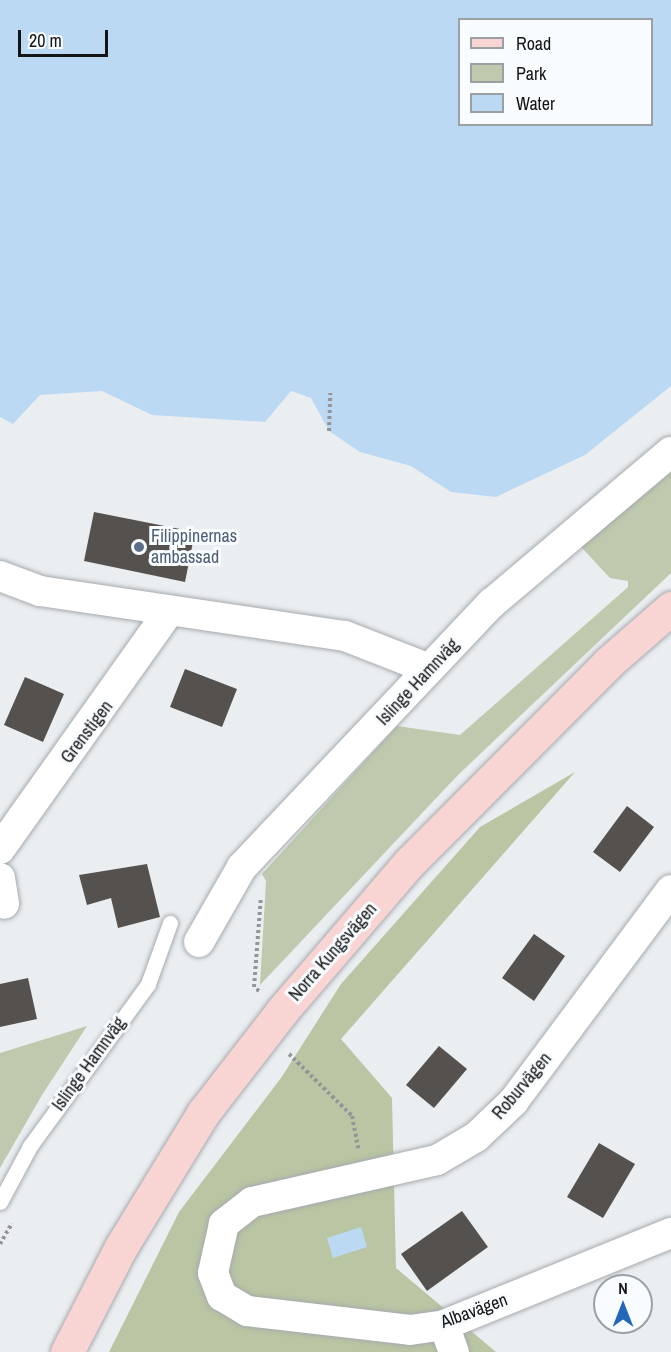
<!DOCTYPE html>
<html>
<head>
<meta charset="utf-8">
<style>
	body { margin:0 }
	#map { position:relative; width:671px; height:1352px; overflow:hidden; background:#ebeef1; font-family:"Archivo Narrow",sans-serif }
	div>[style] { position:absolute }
	.green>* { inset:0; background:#bfc9ad }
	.forest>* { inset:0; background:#b9c5a3 }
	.water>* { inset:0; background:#bcd9f4 }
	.building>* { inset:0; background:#55514f }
	.path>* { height:4px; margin-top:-2px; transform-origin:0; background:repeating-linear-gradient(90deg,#939598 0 3px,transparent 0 6px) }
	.roads { filter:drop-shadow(0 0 2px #a6aaad) drop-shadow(0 0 2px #a6aaad) }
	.lane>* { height:15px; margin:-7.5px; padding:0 7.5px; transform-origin:7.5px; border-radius:7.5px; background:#fff }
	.street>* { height:30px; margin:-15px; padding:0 15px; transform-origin:15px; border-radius:15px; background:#fff }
	.secondary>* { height:33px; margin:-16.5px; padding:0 16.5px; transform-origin:16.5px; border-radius:16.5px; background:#f8d4d2 }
	.dots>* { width:16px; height:16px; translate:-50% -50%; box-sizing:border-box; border:3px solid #f8fcff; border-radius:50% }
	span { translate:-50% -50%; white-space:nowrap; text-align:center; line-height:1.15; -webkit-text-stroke:6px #f8fcff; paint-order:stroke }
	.service-label { font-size:18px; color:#4e5e75 }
	.left { translate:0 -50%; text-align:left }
	.street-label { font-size:18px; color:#141516 }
	.legend { position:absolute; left:458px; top:18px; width:195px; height:108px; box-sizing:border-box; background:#f8fcff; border:2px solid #9da0a2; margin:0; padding:8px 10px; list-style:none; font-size:18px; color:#141516 }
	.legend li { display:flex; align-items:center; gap:12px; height:30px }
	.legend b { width:30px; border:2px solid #9da0a2 }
	.north { position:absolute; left:593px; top:1274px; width:60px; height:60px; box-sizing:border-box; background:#f8fcff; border:2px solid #9da0a2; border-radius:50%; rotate:0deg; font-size:16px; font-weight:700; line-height:24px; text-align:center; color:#141516 }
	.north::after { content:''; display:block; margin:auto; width:21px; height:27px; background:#2267b8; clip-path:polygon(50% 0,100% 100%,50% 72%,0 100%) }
	.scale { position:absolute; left:18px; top:30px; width:90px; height:27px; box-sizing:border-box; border:3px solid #141516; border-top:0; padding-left:8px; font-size:18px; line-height:21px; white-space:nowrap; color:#141516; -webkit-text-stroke:4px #f8fcff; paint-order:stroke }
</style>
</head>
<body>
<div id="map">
	<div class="green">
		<i style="clip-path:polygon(671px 472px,671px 573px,458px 775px,260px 985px,266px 881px,262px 874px,397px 726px,460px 735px,628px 587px,628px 581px,610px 578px,581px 547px)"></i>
		<i style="clip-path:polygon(87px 1026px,42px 1095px,0 1168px,0 1053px)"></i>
	</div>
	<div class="forest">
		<i style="clip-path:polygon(575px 772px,341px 1039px,392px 1098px,396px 1268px,496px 1352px,109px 1352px,179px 1212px,281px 1078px,341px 984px,480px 827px)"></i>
	</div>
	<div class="water">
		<i style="clip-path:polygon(evenodd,0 0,671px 0,671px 386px,585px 455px,496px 497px,451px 492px,411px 466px,360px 452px,329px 431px,311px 398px,291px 391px,265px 422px,152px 415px,102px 391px,40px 395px,13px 424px,0 417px,0 0,460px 20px,652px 20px,652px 124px,460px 124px,460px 20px)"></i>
		<i style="clip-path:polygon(361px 1227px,367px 1247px,333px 1258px,327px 1238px)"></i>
	</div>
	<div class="building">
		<i style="clip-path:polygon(94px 512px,195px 532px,185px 582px,84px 561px)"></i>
		<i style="clip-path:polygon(185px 669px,237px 689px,222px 727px,170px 707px)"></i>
		<i style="clip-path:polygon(25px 677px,64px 694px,43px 742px,4px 725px)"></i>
		<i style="clip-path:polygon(627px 806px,654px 827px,620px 872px,593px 852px)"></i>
		<i style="clip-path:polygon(147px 864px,160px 917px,118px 928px,111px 898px,87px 905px,79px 875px)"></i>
		<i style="clip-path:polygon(534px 934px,565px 956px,534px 1001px,502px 978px)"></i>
		<i style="clip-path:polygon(28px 978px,37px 1019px,0 1027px,0 984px)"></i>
		<i style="clip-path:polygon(439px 1046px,467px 1069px,434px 1108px,406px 1085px)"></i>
		<i style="clip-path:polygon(599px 1143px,635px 1164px,603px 1218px,567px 1197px)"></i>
		<i style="clip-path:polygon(462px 1211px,488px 1247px,427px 1291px,401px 1254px)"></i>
	</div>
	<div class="path">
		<i style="left:329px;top:431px;width:38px;rotate:-88deg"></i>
		<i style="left:259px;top:991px;width:6px;rotate:-141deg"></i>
		<i style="left:254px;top:987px;width:90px;rotate:-85.6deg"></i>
		<i style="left:289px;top:1054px;width:88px;rotate:44.5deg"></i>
		<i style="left:352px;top:1116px;width:33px;rotate:79deg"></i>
		<i style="left:0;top:1244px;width:24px;rotate:-60deg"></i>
	</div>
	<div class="roads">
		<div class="lane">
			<i style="left:0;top:1202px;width:64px;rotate:-61.8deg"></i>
			<i style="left:30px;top:1146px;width:200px;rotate:-53.9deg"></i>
			<i style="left:148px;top:984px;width:65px;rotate:-70.2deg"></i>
		</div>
		<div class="street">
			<i style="left:0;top:576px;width:43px;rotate:20.6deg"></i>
			<i style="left:40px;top:591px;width:308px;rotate:8.4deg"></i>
			<i style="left:345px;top:636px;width:90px;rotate:21.4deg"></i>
			<i style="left:0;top:849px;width:292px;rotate:-54.6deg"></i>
			<i style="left:0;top:878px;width:26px;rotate:81deg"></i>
			<i style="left:671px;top:890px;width:263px;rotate:126.7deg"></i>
			<i style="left:514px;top:1101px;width:52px;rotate:136.5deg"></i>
			<i style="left:476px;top:1137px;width:45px;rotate:149.5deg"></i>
			<i style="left:437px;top:1160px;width:190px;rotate:167.2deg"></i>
			<i style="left:252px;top:1202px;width:36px;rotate:142deg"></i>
			<i style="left:224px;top:1224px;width:50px;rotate:102.7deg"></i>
			<i style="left:213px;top:1273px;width:25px;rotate:69deg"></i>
			<i style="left:222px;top:1296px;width:29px;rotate:31deg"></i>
			<i style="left:247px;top:1311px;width:164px;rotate:6.6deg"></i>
			<i style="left:410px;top:1330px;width:34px;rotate:-8deg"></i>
			<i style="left:444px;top:1325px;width:245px;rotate:-22.1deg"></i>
			<i style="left:199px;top:942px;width:86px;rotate:-60.2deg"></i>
			<i style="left:242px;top:867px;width:364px;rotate:-46.6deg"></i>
			<i style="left:492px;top:603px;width:234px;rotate:-40.2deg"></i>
			<i style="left:444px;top:1325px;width:29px;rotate:70deg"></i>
		</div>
		<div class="secondary">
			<i style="left:67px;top:1352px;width:118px;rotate:-62.8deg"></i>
			<i style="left:121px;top:1247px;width:157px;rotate:-58.5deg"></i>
			<i style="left:203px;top:1113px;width:129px;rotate:-52.2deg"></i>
			<i style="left:282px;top:1011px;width:195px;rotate:-49.4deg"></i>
			<i style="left:409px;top:863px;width:282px;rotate:-45.1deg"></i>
			<i style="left:608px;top:663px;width:84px;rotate:-41.1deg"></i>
		</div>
	</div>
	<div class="dots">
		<i style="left:139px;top:547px;background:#5c6f8a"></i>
	</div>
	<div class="service-label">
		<span class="left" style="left:151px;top:547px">Filippinernas<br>ambassad</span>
	</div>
	<div class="street-label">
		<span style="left:418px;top:682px;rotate:-47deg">Islinge Hamnväg</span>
		<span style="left:87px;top:732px;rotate:-53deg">Grenstigen</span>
		<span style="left:333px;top:952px;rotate:-49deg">Norra Kungsvägen</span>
		<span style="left:89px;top:1064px;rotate:-54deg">Islinge Hamnväg</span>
		<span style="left:522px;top:1086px;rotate:-50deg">Roburvägen</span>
		<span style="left:474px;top:1311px;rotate:-20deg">Albavägen</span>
	</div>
	<ul class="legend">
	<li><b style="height:8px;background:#f8d4d2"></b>Road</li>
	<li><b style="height:16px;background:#bfc9ad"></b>Park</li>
	<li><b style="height:16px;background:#bcd9f4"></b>Water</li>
	</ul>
	<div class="north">N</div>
	<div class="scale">20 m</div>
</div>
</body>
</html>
